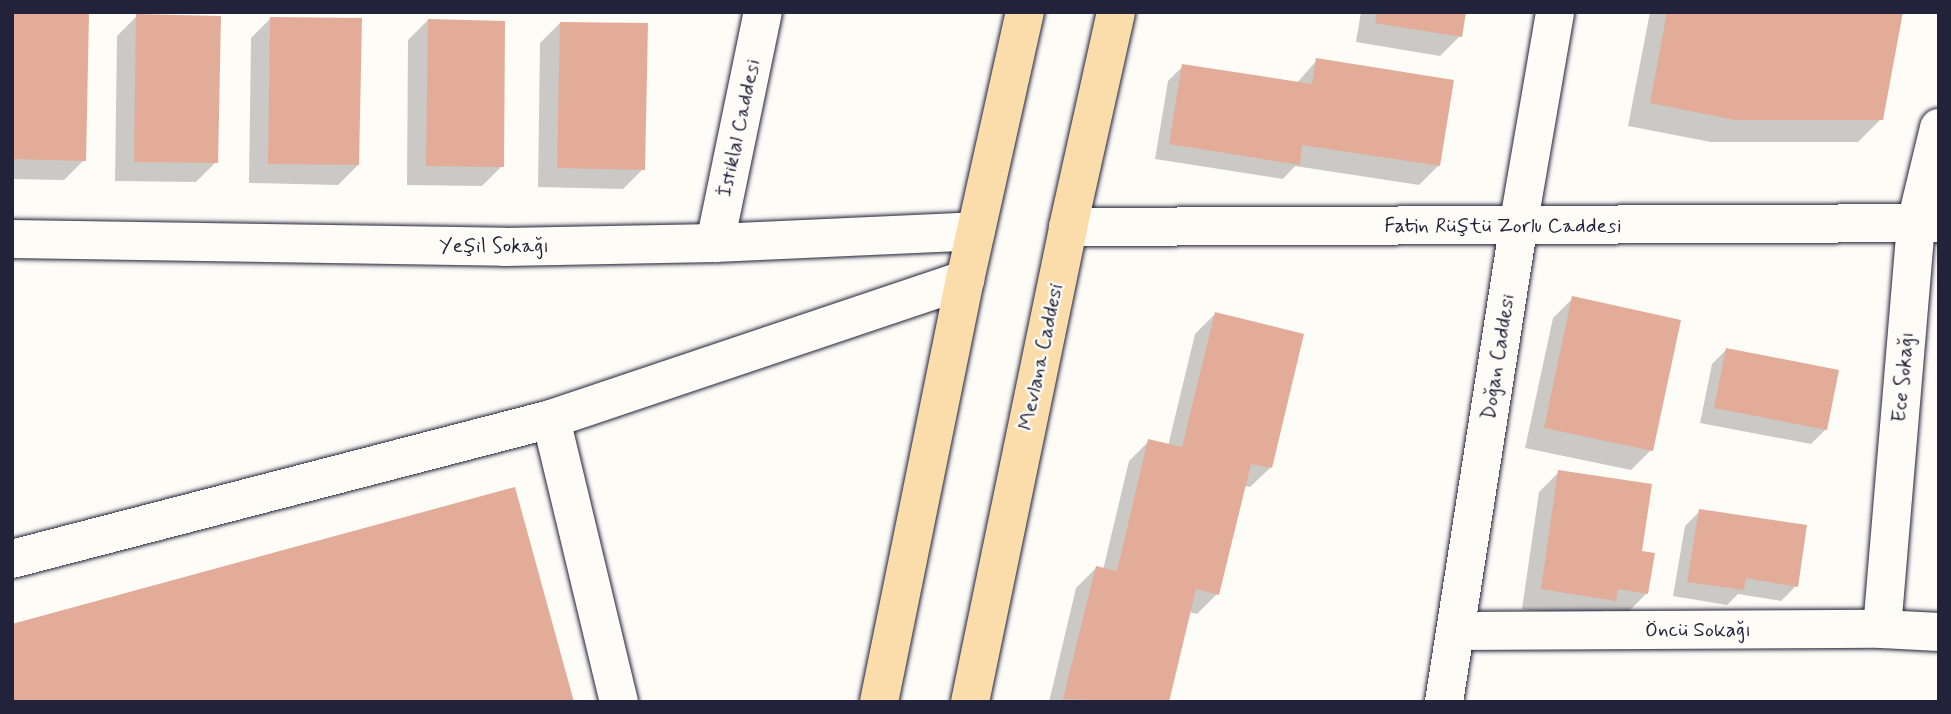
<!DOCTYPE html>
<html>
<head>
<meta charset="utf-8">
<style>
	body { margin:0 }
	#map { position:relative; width:1951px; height:714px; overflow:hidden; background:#fdfcf7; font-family:Mynerve,sans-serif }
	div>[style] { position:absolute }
	.shadow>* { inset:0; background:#0003 }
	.building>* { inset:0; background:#e3ac99 }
	.roads { filter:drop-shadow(0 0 2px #22223b) drop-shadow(0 0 2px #22223b) }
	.minor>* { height:38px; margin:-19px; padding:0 19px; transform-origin:19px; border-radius:19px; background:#fdfcf7 }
	.tertiary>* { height:38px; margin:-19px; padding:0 19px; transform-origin:19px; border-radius:19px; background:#fdfcf7 }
	.primary>* { height:38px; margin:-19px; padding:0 19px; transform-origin:19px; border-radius:19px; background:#faddab }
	span { translate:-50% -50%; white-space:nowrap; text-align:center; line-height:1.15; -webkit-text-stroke:5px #fdfcf7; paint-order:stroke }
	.street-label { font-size:21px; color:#22223b }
	.frame { position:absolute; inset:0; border:14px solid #22223b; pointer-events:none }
</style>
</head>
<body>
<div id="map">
	<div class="shadow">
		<i style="clip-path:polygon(1361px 12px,1464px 12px,1460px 36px,1440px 56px,1356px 42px)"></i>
		<i style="clip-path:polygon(1650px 12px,1901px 12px,1881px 119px,1858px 142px,1711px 142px,1628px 126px)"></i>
		<i style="clip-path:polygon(12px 14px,84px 160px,64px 180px,12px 179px)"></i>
		<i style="clip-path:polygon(137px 16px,216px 162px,196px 182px,115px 181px,117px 36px)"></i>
		<i style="clip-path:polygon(271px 18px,358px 165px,338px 185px,249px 183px,251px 38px)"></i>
		<i style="clip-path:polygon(428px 20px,502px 166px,482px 186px,407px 185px,408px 40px)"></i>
		<i style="clip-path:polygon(560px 23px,643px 169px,623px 189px,538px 187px,540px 43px)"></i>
		<i style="clip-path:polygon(1317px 60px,1439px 165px,1419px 185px,1295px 166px,1283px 179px,1155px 159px,1168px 81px,1183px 66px,1296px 84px)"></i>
		<i style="clip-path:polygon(1573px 298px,1651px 450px,1631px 470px,1525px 448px,1553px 318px)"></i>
		<i style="clip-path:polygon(1215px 314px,1270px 468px,1250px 487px,1244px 486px,1217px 594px,1197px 614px,1189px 612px,1167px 702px,1049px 702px,1076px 588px,1096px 568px,1103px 570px,1129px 461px,1149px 441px,1168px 446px,1195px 334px)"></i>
		<i style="clip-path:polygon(1727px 349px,1826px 429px,1811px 444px,1700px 423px,1712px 364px)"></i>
		<i style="clip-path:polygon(1559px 472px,1640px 553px,1647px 593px,1627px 613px,1605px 610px,1594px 620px,1522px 609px,1539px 492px)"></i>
		<i style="clip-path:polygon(1700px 511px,1796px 586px,1781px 601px,1738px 594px,1727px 605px,1673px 596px,1685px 526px)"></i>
	</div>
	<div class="building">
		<i style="clip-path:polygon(12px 12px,89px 13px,86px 161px,12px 159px)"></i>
		<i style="clip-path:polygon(1377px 12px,1466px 12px,1462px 37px,1375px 23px)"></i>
		<i style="clip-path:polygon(1667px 12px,1903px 12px,1883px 120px,1735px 120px,1650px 103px)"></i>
		<i style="clip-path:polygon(136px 14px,221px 16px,218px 163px,134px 162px)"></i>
		<i style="clip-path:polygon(270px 17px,362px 18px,359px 165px,268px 164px)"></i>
		<i style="clip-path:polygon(428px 19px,505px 21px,504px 167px,426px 166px)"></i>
		<i style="clip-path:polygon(560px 22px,648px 23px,645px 170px,557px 168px)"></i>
		<i style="clip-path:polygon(1316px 58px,1454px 80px,1440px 166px,1302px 145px,1300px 165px,1169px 144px,1182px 64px,1312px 84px)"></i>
		<i style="clip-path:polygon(1572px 296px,1681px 320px,1653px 451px,1544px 428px)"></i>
		<i style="clip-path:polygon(1215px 312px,1304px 334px,1272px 468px,1251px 464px,1219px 595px,1196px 589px,1169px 702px,1063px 699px,1096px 566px,1117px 571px,1148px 439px,1182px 447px)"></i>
		<i style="clip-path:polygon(1726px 348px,1839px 370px,1827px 430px,1714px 408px)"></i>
		<i style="clip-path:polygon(1558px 470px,1652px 484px,1642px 551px,1655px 553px,1648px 594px,1618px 589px,1616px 601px,1541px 589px)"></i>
		<i style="clip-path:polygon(515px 487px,574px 702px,12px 702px,12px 624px)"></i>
		<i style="clip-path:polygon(1699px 509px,1807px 525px,1798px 587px,1746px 578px,1744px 590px,1687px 582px)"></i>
	</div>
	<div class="roads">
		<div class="minor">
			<i style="left:12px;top:239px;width:493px;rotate:0.9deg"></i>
			<i style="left:505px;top:247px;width:210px;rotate:-1.1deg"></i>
			<i style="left:715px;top:243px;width:261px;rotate:-2.6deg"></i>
			<i style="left:551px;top:419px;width:291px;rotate:76.5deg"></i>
			<i style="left:12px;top:559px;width:557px;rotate:-14.56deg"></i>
			<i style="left:551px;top:419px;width:437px;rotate:-18.6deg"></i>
			<i style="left:1882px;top:629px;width:407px;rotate:-85.2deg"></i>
			<i style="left:1916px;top:223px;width:98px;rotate:-76.4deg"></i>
			<i style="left:1457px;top:631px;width:425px;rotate:-0.3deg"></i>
			<i style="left:1882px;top:629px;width:57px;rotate:3deg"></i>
		</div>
		<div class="tertiary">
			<i style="left:1068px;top:227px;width:871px;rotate:-0.26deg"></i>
			<i style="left:715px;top:243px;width:236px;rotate:-78.3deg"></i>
			<i style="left:1444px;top:702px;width:481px;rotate:-81.1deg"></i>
			<i style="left:1518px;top:227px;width:218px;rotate:-80.2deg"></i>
		</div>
		<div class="primary">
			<i style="left:879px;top:702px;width:431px;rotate:-78.5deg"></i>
			<i style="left:965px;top:280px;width:275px;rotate:-77.4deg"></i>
			<i style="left:970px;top:702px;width:485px;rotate:-78.3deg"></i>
			<i style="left:1068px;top:227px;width:220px;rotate:-77.4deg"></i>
		</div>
	</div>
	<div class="street-label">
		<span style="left:739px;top:128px;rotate:-78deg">İstiklal Caddesi</span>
		<span style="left:1503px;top:226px">Fatin Rüştü Zorlu Caddesi</span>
		<span style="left:494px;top:246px">Yeşil Sokağı</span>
		<span style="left:1041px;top:357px;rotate:-78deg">Mevlana Caddesi</span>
		<span style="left:1498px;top:357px;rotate:-81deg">Doğan Caddesi</span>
		<span style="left:1903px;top:377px;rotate:-85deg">Ece Sokağı</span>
		<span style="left:1698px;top:630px">Öncü Sokağı</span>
	</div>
	<div class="frame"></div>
</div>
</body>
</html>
